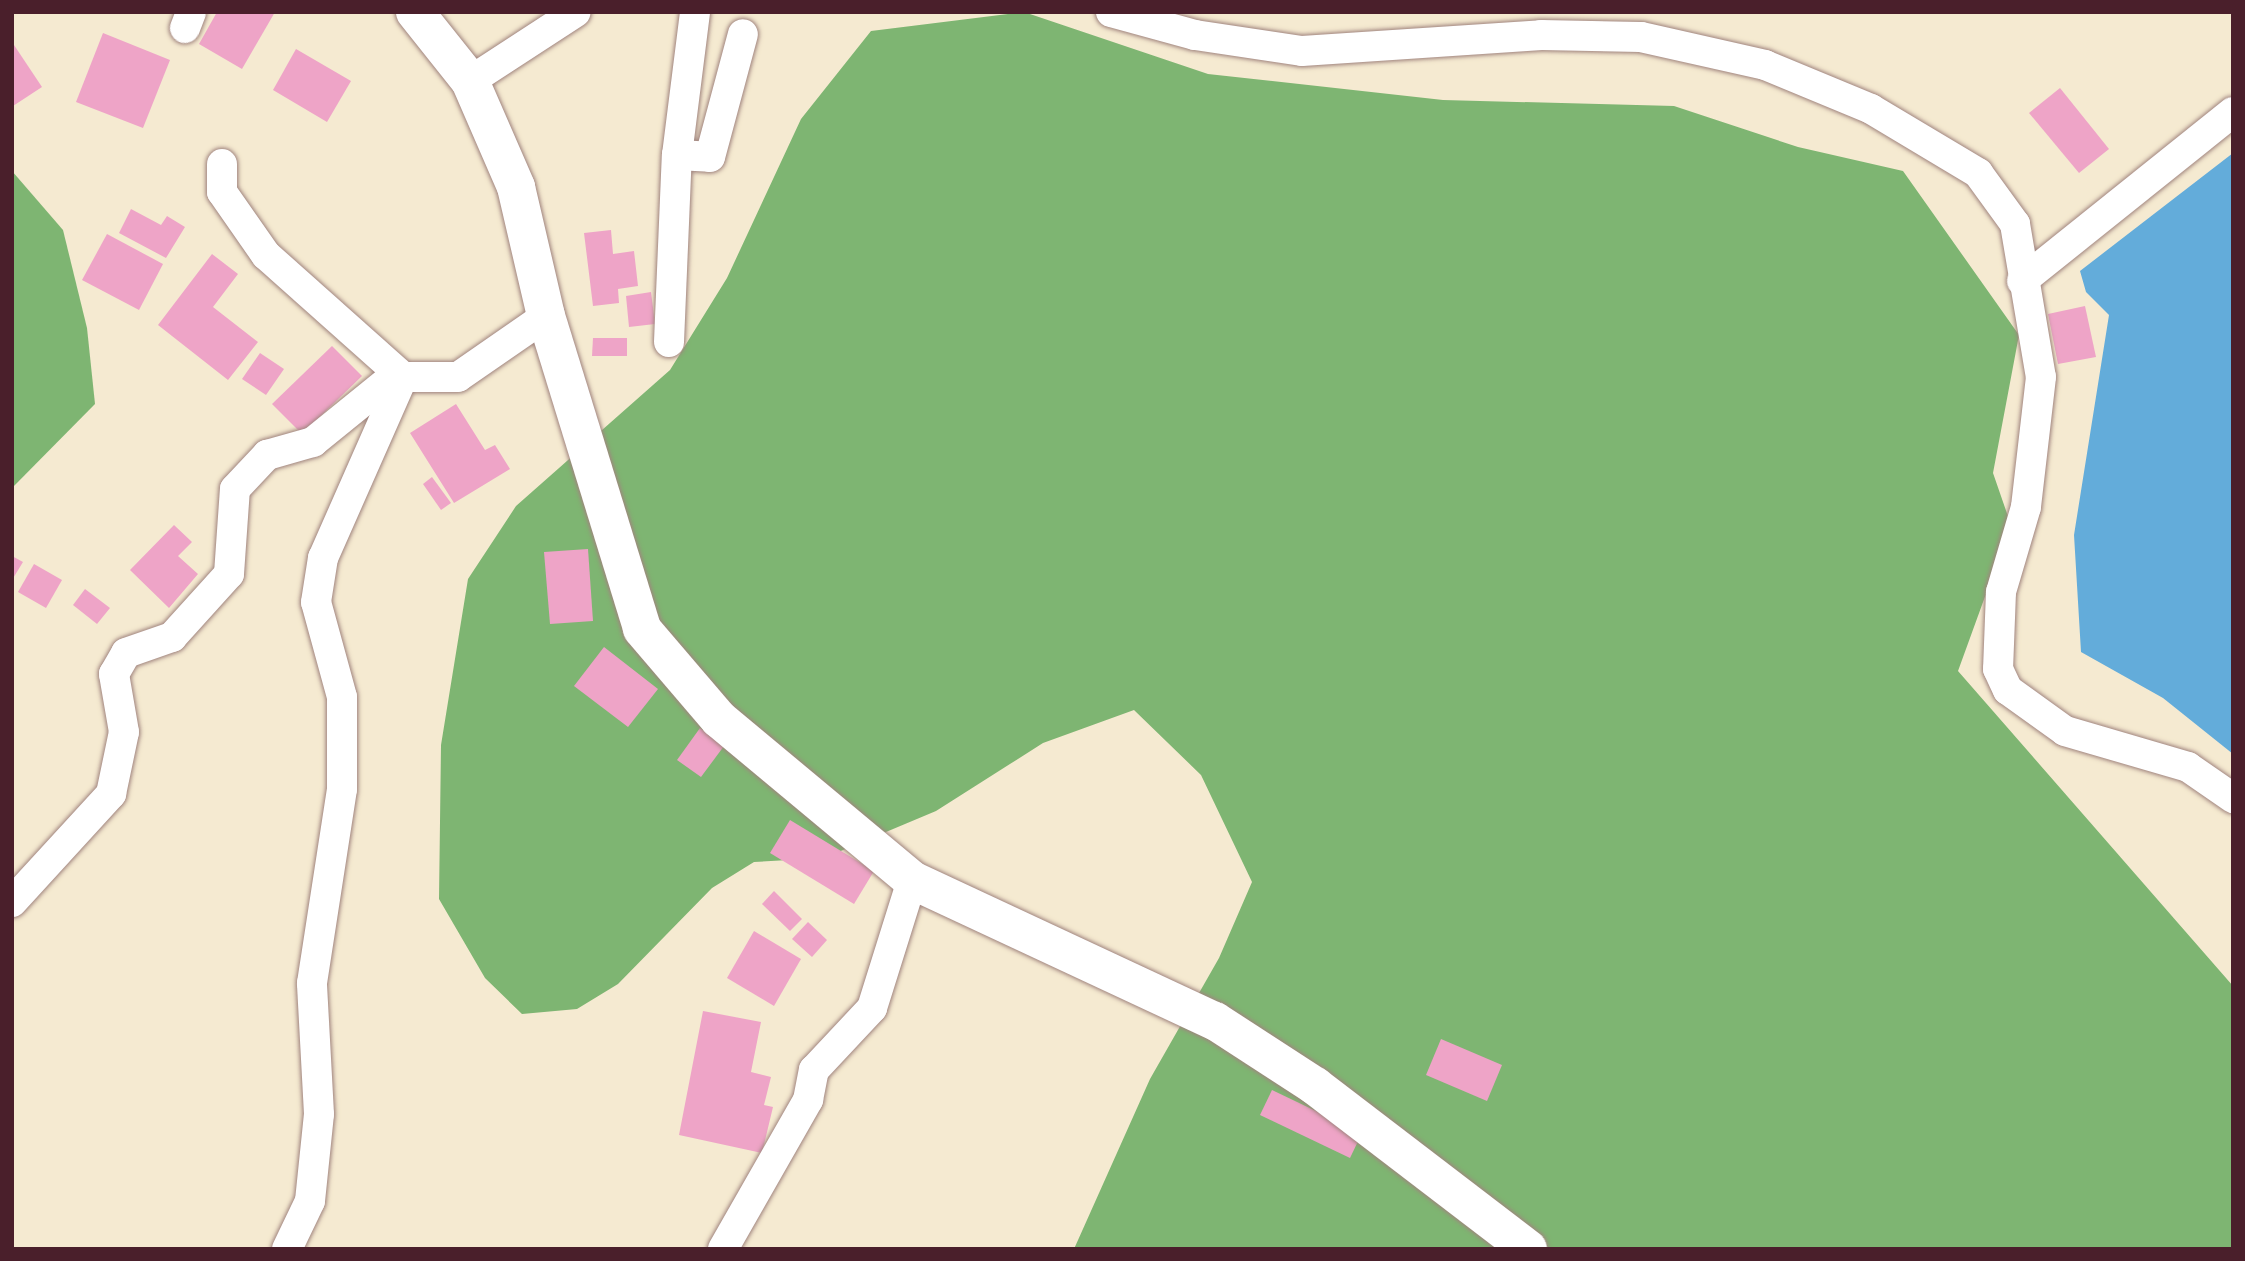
<!DOCTYPE html>
<html>
<head>
<meta charset="utf-8">
<style>
	body { margin:0 }
	#map { position:relative; width:2245px; height:1261px; overflow:hidden; background:#f5ead1; font-family:Dekko,sans-serif }
	div>[style] { position:absolute }
	.forest>* { inset:0; background:#7eb572 }
	.water>* { inset:0; background:#63acda }
	.building>* { inset:0; background:#eea4c7 }
	.roads { filter:drop-shadow(0 0 2px #a0847e) drop-shadow(0 0 2px #a0847e) }
	.street>* { height:30px; margin:-15px; padding:0 15px; transform-origin:15px; border-radius:15px; background:#fff }
	.secondary>* { height:38px; margin:-19px; padding:0 19px; transform-origin:19px; border-radius:19px; background:#fff }
	span { translate:-50% -50%; white-space:nowrap; text-align:center; line-height:1.15; -webkit-text-stroke:5px #fcf5e5; paint-order:stroke }
	.frame { position:absolute; inset:0; border:14px solid #4a1f2b; pointer-events:none }
</style>
</head>
<body>
<div id="map">
	<div class="forest">
		<i style="clip-path:polygon(1024px 12px,1208px 74px,1443px 100px,1674px 106px,1798px 147px,1903px 171px,2019px 335px,1993px 473px,2011px 525px,1958px 671px,2233px 986px,2233px 1249px,1074px 1249px,1150px 1079px,1219px 958px,1252px 882px,1201px 775px,1134px 710px,1043px 743px,936px 811px,824px 858px,754px 862px,712px 888px,618px 984px,577px 1009px,522px 1014px,485px 978px,439px 899px,441px 745px,468px 579px,516px 506px,670px 370px,727px 278px,801px 119px,871px 31px)"></i>
		<i style="clip-path:polygon(12px 171px,63px 230px,87px 328px,95px 404px,12px 488px)"></i>
	</div>
	<div class="water">
		<i style="clip-path:polygon(2233px 153px,2233px 754px,2163px 698px,2081px 652px,2074px 535px,2109px 315px,2086px 292px,2080px 271px)"></i>
	</div>
	<div class="building">
		<i style="clip-path:polygon(217px 12px,275px 12px,242px 69px,199px 44px)"></i>
		<i style="clip-path:polygon(103px 33px,170px 60px,143px 128px,76px 102px)"></i>
		<i style="clip-path:polygon(12px 42px,42px 87px,13px 106px,12px 104px)"></i>
		<i style="clip-path:polygon(296px 49px,351px 81px,327px 122px,273px 90px)"></i>
		<i style="clip-path:polygon(2060px 88px,2109px 149px,2079px 173px,2029px 113px)"></i>
		<i style="clip-path:polygon(131px 209px,161px 225px,167px 216px,185px 227px,166px 258px,119px 233px)"></i>
		<i style="clip-path:polygon(611px 230px,613px 254px,634px 251px,638px 286px,618px 289px,619px 303px,593px 306px,584px 233px)"></i>
		<i style="clip-path:polygon(107px 234px,163px 264px,139px 310px,82px 280px)"></i>
		<i style="clip-path:polygon(212px 254px,238px 274px,213px 307px,258px 342px,228px 380px,158px 325px)"></i>
		<i style="clip-path:polygon(651px 292px,655px 324px,629px 327px,626px 296px)"></i>
		<i style="clip-path:polygon(2085px 306px,2096px 357px,2058px 364px,2048px 314px)"></i>
		<i style="clip-path:polygon(593px 338px,627px 338px,627px 356px,592px 356px)"></i>
		<i style="clip-path:polygon(332px 346px,362px 376px,302px 434px,272px 404px)"></i>
		<i style="clip-path:polygon(260px 353px,284px 369px,266px 395px,242px 379px)"></i>
		<i style="clip-path:polygon(456px 404px,485px 450px,495px 445px,510px 469px,454px 503px,410px 433px)"></i>
		<i style="clip-path:polygon(432px 477px,451px 503px,441px 510px,423px 484px)"></i>
		<i style="clip-path:polygon(174px 525px,192px 542px,178px 556px,198px 574px,169px 608px,130px 570px)"></i>
		<i style="clip-path:polygon(588px 549px,593px 621px,550px 624px,544px 552px)"></i>
		<i style="clip-path:polygon(12px 556px,23px 562px,12px 580px)"></i>
		<i style="clip-path:polygon(34px 564px,62px 580px,46px 608px,18px 592px)"></i>
		<i style="clip-path:polygon(85px 589px,110px 608px,97px 624px,73px 605px)"></i>
		<i style="clip-path:polygon(604px 647px,658px 689px,628px 727px,574px 686px)"></i>
		<i style="clip-path:polygon(700px 728px,724px 746px,701px 777px,677px 760px)"></i>
		<i style="clip-path:polygon(790px 820px,874px 871px,854px 904px,770px 853px)"></i>
		<i style="clip-path:polygon(774px 891px,802px 919px,790px 931px,762px 904px)"></i>
		<i style="clip-path:polygon(808px 922px,827px 940px,812px 957px,792px 939px)"></i>
		<i style="clip-path:polygon(754px 931px,801px 959px,774px 1006px,727px 978px)"></i>
		<i style="clip-path:polygon(703px 1011px,761px 1022px,751px 1072px,771px 1077px,764px 1105px,773px 1107px,762px 1153px,679px 1135px)"></i>
		<i style="clip-path:polygon(1441px 1039px,1502px 1065px,1487px 1101px,1426px 1075px)"></i>
		<i style="clip-path:polygon(1272px 1090px,1362px 1133px,1350px 1158px,1260px 1115px)"></i>
	</div>
	<div class="roads">
		<div class="street">
			<i style="left:1111px;top:12px;width:87px;rotate:15.3deg"></i>
			<i style="left:1195px;top:35px;width:108px;rotate:8.5deg"></i>
			<i style="left:1302px;top:51px;width:240px;rotate:-3.8deg"></i>
			<i style="left:1541px;top:35px;width:100px;rotate:1.1deg"></i>
			<i style="left:1641px;top:37px;width:127px;rotate:12.7deg"></i>
			<i style="left:1765px;top:65px;width:115px;rotate:22.5deg"></i>
			<i style="left:1871px;top:109px;width:125px;rotate:30.9deg"></i>
			<i style="left:1978px;top:173px;width:63px;rotate:54deg"></i>
			<i style="left:2015px;top:224px;width:155px;rotate:80.4deg"></i>
			<i style="left:2041px;top:377px;width:131px;rotate:96.6deg"></i>
			<i style="left:2026px;top:507px;width:89px;rotate:106.4deg"></i>
			<i style="left:2001px;top:592px;width:77px;rotate:92.2deg"></i>
			<i style="left:1998px;top:669px;width:23px;rotate:65deg"></i>
			<i style="left:2008px;top:690px;width:70px;rotate:35.7deg"></i>
			<i style="left:2065px;top:731px;width:128px;rotate:16.3deg"></i>
			<i style="left:2188px;top:767px;width:55px;rotate:34.6deg"></i>
			<i style="left:185px;top:28px;width:17px;rotate:-69deg"></i>
			<i style="left:470px;top:81px;width:126px;rotate:-33.1deg"></i>
			<i style="left:677px;top:155px;width:33px;rotate:3deg"></i>
			<i style="left:710px;top:157px;width:127px;rotate:-75deg"></i>
			<i style="left:222px;top:164px;width:28px;rotate:90deg"></i>
			<i style="left:222px;top:192px;width:77px;rotate:55.1deg"></i>
			<i style="left:266px;top:255px;width:183px;rotate:41.7deg"></i>
			<i style="left:2022px;top:281px;width:270px;rotate:-38.7deg"></i>
			<i style="left:669px;top:342px;width:187px;rotate:-87.6deg"></i>
			<i style="left:677px;top:155px;width:144px;rotate:-82.8deg"></i>
			<i style="left:12px;top:902px;width:147px;rotate:-47.5deg"></i>
			<i style="left:111px;top:794px;width:63px;rotate:-78.2deg"></i>
			<i style="left:124px;top:732px;width:59px;rotate:-99.8deg"></i>
			<i style="left:114px;top:674px;width:24px;rotate:-60deg"></i>
			<i style="left:126px;top:653px;width:49px;rotate:-19.2deg"></i>
			<i style="left:172px;top:637px;width:85px;rotate:-47.9deg"></i>
			<i style="left:229px;top:574px;width:85px;rotate:-86deg"></i>
			<i style="left:235px;top:489px;width:47px;rotate:-46.7deg"></i>
			<i style="left:267px;top:455px;width:48px;rotate:-15.8deg"></i>
			<i style="left:313px;top:442px;width:109px;rotate:-39.1deg"></i>
			<i style="left:287px;top:1249px;width:53px;rotate:-64.4deg"></i>
			<i style="left:310px;top:1201px;width:87px;rotate:-84.1deg"></i>
			<i style="left:319px;top:1114px;width:131px;rotate:-93.1deg"></i>
			<i style="left:312px;top:983px;width:196px;rotate:-81.2deg"></i>
			<i style="left:342px;top:789px;width:92px;rotate:-90deg"></i>
			<i style="left:342px;top:697px;width:98px;rotate:-105.3deg"></i>
			<i style="left:316px;top:602px;width:45px;rotate:-81deg"></i>
			<i style="left:323px;top:558px;width:198px;rotate:-66.2deg"></i>
			<i style="left:403px;top:377px;width:55px"></i>
			<i style="left:458px;top:377px;width:107px;rotate:-34.7deg"></i>
			<i style="left:723px;top:1249px;width:172px;rotate:-60.3deg"></i>
			<i style="left:808px;top:1100px;width:31px;rotate:-79deg"></i>
			<i style="left:814px;top:1070px;width:85px;rotate:-46.9deg"></i>
			<i style="left:872px;top:1008px;width:134px;rotate:-72.6deg"></i>
		</div>
		<div class="secondary">
			<i style="left:415px;top:12px;width:88px;rotate:51.4deg"></i>
			<i style="left:470px;top:81px;width:116px;rotate:66.5deg"></i>
			<i style="left:516px;top:187px;width:132px;rotate:76.9deg"></i>
			<i style="left:546px;top:316px;width:327px;rotate:72.9deg"></i>
			<i style="left:642px;top:629px;width:118px;rotate:49.5deg"></i>
			<i style="left:719px;top:719px;width:251px;rotate:39.8deg"></i>
			<i style="left:912px;top:880px;width:334px;rotate:25deg"></i>
			<i style="left:1215px;top:1021px;width:119px;rotate:33deg"></i>
			<i style="left:1315px;top:1086px;width:268px;rotate:37.4deg"></i>
		</div>
	</div>
	<div class="frame"></div>
</div>
</body>
</html>
